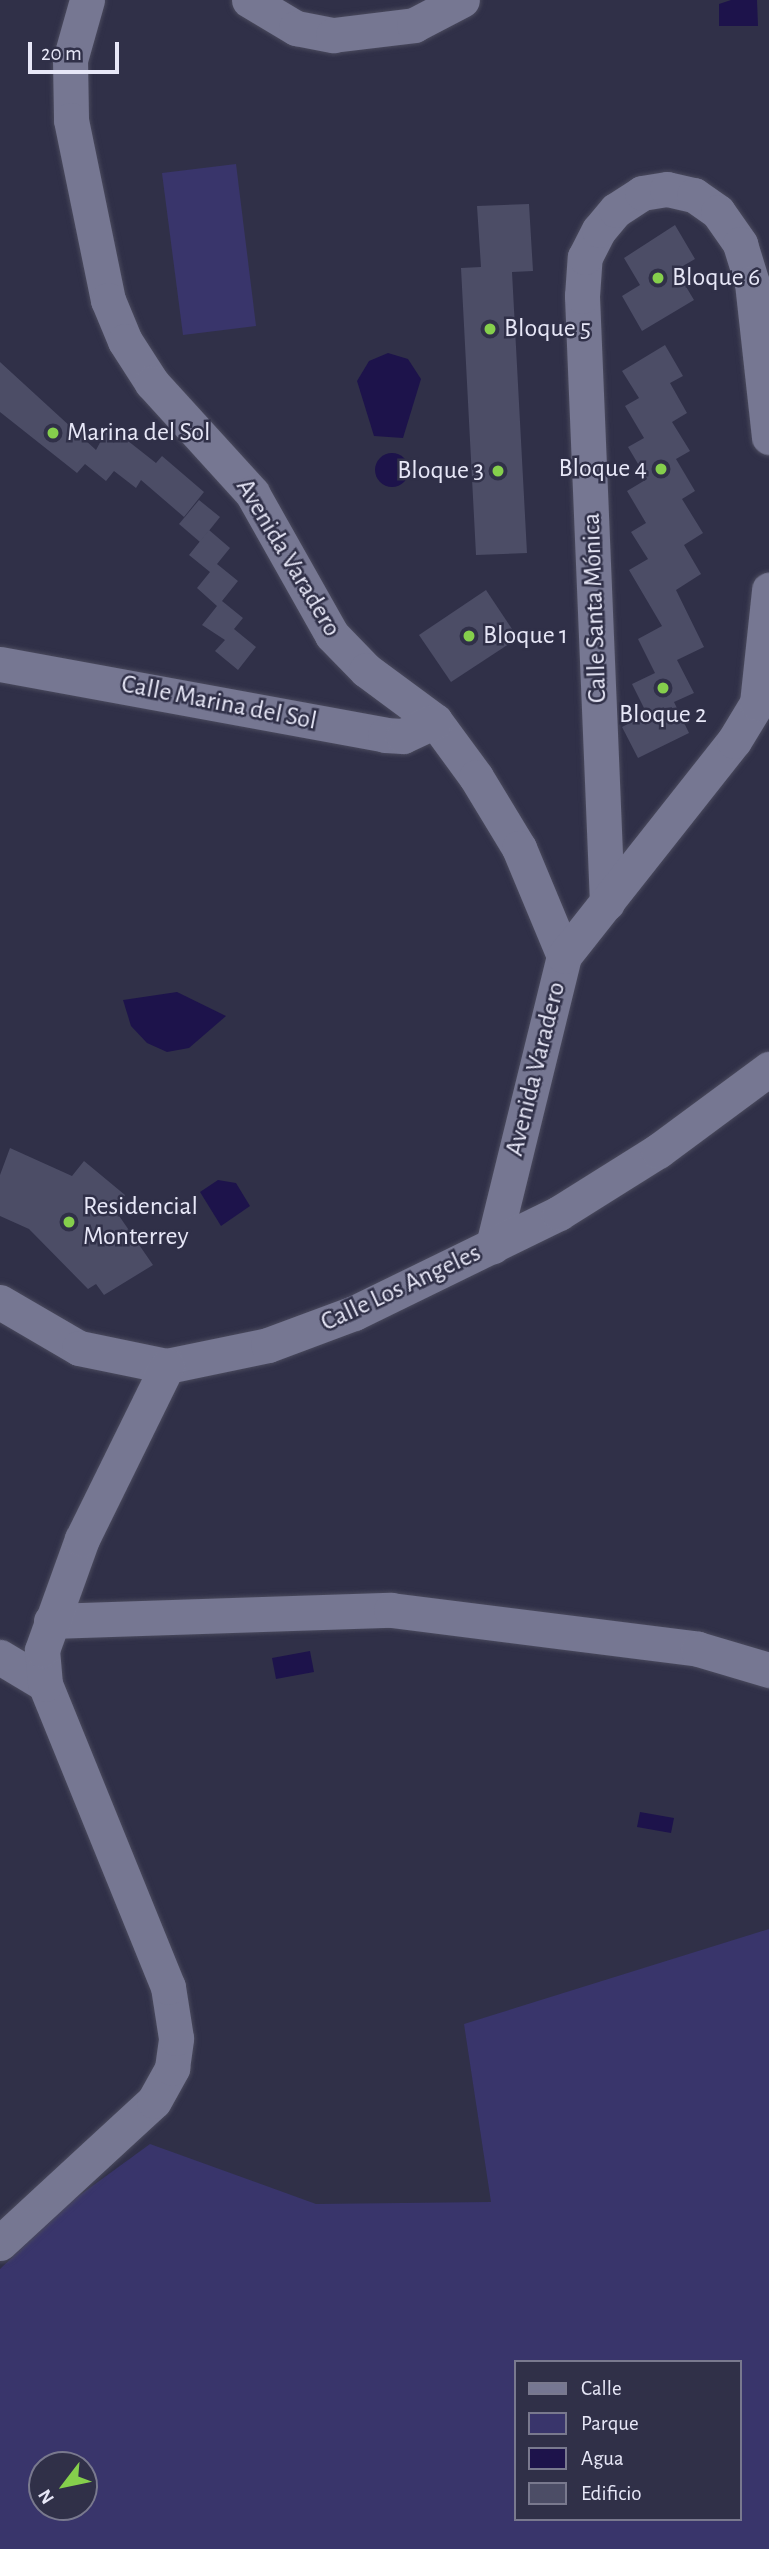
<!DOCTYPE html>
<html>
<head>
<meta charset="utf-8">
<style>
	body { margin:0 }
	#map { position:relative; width:769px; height:2549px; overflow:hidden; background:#303048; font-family:"Alegreya Sans",sans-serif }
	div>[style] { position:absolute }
	.green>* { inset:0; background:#39356b }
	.water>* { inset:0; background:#1d134b }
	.round { border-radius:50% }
	.building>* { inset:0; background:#4c4d66 }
	.roads { filter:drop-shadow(0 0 2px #4a4a5d) drop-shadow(0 0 2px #4a4a5d) }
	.minor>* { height:35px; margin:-17.5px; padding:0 17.5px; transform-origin:17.5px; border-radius:17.5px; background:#767792 }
	.dots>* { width:19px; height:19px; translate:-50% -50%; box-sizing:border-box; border:4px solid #303048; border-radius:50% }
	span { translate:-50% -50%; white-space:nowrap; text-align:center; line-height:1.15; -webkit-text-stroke:5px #303048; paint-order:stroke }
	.poi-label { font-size:26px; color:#e7e7f7 }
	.left { translate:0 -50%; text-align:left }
	.right { translate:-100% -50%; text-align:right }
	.street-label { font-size:26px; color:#e7e7f7 }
	.legend { position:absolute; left:514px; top:2360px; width:228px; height:161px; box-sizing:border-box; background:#303048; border:2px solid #79798e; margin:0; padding:9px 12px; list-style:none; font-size:21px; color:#e7e7f7 }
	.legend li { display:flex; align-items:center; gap:14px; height:35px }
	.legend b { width:35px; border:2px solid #79798e }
	.north { position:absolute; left:28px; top:2451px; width:70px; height:70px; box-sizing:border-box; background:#303048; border:2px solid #79798e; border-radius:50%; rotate:238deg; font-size:19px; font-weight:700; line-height:28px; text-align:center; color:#e7e7f7 }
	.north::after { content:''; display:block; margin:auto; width:24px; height:32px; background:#85cf4c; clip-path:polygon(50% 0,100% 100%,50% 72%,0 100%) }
	.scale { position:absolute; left:28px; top:42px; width:91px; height:32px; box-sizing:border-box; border:4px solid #e7e7f7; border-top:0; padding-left:9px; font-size:21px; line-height:24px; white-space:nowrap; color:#e7e7f7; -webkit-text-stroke:5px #303048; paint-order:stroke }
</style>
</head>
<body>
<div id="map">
	<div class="green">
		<i style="clip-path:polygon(236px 164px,256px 326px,183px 335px,162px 173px)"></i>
		<i style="clip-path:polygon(evenodd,769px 1929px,769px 2549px,0 2549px,0 2269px,69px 2203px,150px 2144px,316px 2204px,491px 2202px,464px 2024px,769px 1929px,515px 2362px,739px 2362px,739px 2519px,515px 2519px,515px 2362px,769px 1929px,42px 2465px,84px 2465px,84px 2507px,42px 2507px,42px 2465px)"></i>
	</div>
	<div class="water">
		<i style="clip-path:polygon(731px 0,757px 0,758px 26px,719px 26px,719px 4px)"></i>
		<i style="clip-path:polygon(388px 353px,408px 359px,421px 379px,403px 438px,374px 436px,357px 381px,369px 361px)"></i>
		<i class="round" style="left:375px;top:453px;width:34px;height:34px"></i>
		<i style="clip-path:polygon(177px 992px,226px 1016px,189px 1048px,167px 1052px,147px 1043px,131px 1026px,123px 1000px)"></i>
		<i style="clip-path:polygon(218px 1180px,236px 1183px,250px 1206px,221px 1226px,200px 1192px)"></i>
		<i style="clip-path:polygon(310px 1651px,314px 1672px,276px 1679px,272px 1658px)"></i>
		<i style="clip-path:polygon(640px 1812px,674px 1818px,671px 1833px,637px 1827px)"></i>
	</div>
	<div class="building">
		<i style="clip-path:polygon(529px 204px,533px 271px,512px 272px,527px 553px,476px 555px,461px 268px,481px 267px,477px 206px)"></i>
		<i style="clip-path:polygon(675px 225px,695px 259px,676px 270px,694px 300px,642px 331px,622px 296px,640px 285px,624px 258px)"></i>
		<i style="clip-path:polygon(665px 345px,683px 376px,670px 383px,687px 413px,672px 422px,690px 451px,676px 459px,695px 491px,682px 499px,703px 533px,684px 545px,701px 574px,676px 590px,704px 647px,677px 660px,694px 693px,674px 702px,689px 733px,638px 758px,622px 727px,647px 714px,632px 684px,655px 673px,638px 639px,662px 626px,629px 570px,648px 559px,631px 532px,646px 523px,627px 491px,647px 479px,628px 447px,644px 438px,625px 406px,639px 398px,622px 371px)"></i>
		<i style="clip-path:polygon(0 362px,96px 450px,109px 426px,156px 463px,162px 456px,204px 492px,184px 517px,141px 480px,136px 488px,114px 471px,106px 481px,85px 464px,77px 473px,0 412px)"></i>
		<i style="clip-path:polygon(199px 500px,220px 517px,200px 542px,179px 524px)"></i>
		<i style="clip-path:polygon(209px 530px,230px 548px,217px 564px,238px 581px,222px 601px,243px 618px,234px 629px,256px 647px,238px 670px,215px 651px,225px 640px,202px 625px,217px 606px,197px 588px,210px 572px,189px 555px)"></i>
		<i style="clip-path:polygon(486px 590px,518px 638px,451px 682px,419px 635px)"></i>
		<i style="clip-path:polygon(10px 1148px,72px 1176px,84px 1161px,125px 1195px,115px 1210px,153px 1265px,104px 1295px,96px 1284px,88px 1289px,29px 1229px,0 1216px,0 1175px)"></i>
	</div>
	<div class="roads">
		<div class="minor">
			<i style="left:87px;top:0;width:62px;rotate:105.8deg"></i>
			<i style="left:70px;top:60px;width:60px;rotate:89deg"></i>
			<i style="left:71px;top:120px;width:184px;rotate:78.4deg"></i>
			<i style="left:108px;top:300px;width:44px;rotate:67.5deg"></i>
			<i style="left:125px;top:341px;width:50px;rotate:57.3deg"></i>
			<i style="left:152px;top:383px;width:149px;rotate:47.7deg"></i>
			<i style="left:252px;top:493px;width:163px;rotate:60.6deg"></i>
			<i style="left:332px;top:635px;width:49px;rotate:45.8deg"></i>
			<i style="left:366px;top:670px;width:86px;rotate:36.5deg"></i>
			<i style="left:435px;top:721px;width:69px;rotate:53.8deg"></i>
			<i style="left:476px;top:777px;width:83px;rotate:58.8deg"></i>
			<i style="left:519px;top:848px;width:117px;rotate:67.4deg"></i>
			<i style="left:564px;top:956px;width:299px;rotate:103.8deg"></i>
			<i style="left:249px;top:0;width:55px;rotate:30.8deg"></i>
			<i style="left:296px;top:28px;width:38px;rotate:11deg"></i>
			<i style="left:333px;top:35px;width:82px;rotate:-7deg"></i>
			<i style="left:414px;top:25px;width:54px;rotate:-27.5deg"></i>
			<i style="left:0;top:664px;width:391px;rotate:10.4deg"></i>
			<i style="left:385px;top:735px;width:18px;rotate:3deg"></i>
			<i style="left:403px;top:736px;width:35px;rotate:-25deg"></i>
			<i style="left:607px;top:903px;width:608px;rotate:-92.36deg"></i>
			<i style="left:582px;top:296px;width:39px;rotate:-86deg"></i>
			<i style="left:585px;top:257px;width:30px;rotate:-63deg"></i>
			<i style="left:599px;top:230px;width:26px;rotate:-50deg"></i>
			<i style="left:616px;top:210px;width:31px;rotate:-33deg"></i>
			<i style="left:642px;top:193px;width:25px;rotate:-9deg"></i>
			<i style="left:667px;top:189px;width:28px;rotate:13deg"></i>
			<i style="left:694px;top:195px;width:29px;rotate:35deg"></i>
			<i style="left:718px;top:212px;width:39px;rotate:55deg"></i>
			<i style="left:740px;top:244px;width:41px;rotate:72.9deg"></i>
			<i style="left:752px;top:283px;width:155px;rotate:83.7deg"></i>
			<i style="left:564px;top:956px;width:274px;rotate:-51.7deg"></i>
			<i style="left:734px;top:741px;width:44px;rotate:-58.8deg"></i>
			<i style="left:757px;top:703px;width:114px;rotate:-83.9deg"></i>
			<i style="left:0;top:1302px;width:91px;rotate:30.2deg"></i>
			<i style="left:79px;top:1348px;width:90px;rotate:11.6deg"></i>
			<i style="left:167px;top:1366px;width:103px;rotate:-11.7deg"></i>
			<i style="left:268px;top:1345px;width:92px;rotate:-20.4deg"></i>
			<i style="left:354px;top:1313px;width:228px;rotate:-26deg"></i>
			<i style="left:559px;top:1213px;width:117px;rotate:-32.1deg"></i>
			<i style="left:658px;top:1151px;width:138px;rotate:-36.5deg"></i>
			<i style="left:51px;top:1621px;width:340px;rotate:-1.9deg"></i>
			<i style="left:391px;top:1610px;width:309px;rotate:7.2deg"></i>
			<i style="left:698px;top:1649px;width:74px;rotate:16.5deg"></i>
			<i style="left:0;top:1657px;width:52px;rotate:31deg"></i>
			<i style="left:0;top:2243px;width:209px;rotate:-42.7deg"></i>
			<i style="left:154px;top:2101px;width:38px;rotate:-61deg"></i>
			<i style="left:172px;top:2068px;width:30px;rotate:-82deg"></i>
			<i style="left:176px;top:2038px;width:52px;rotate:-98.9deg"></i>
			<i style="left:168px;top:1987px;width:327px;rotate:-112.1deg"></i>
			<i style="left:45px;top:1684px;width:34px;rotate:-95deg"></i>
			<i style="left:42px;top:1650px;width:118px;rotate:-70.2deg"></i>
			<i style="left:82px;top:1539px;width:193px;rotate:-63.8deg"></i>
		</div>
	</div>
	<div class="dots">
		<i style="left:658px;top:278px;background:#85cf4c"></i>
		<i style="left:490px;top:329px;background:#85cf4c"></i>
		<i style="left:53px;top:433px;background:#85cf4c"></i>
		<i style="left:661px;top:469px;background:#85cf4c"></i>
		<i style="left:498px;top:471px;background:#85cf4c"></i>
		<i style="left:469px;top:636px;background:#85cf4c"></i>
		<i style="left:663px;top:688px;background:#85cf4c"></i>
		<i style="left:69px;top:1222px;background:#85cf4c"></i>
	</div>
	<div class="poi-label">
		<span class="left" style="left:672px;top:278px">Bloque 6</span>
		<span class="left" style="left:504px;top:329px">Bloque 5</span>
		<span class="left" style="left:67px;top:433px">Marina del Sol</span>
		<span class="right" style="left:647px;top:469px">Bloque 4</span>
		<span class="right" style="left:484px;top:471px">Bloque 3</span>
		<span class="left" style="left:483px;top:636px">Bloque 1</span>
		<span style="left:663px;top:715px">Bloque 2</span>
		<span class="left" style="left:83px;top:1222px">Residencial<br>Monterrey</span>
	</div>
	<div class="street-label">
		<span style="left:288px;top:558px;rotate:59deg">Avenida Varadero</span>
		<span style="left:595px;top:608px;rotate:-92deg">Calle Santa Mónica</span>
		<span style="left:219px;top:703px;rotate:11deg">Calle Marina del Sol</span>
		<span style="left:536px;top:1069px;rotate:-76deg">Avenida Varadero</span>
		<span style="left:401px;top:1288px;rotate:-25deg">Calle Los Angeles</span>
	</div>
	<ul class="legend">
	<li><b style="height:9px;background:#767792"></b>Calle</li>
	<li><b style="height:19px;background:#39356b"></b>Parque</li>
	<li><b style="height:19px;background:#1d134b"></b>Agua</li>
	<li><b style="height:19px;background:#4c4d66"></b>Edificio</li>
	</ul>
	<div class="north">N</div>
	<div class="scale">20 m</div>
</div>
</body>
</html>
